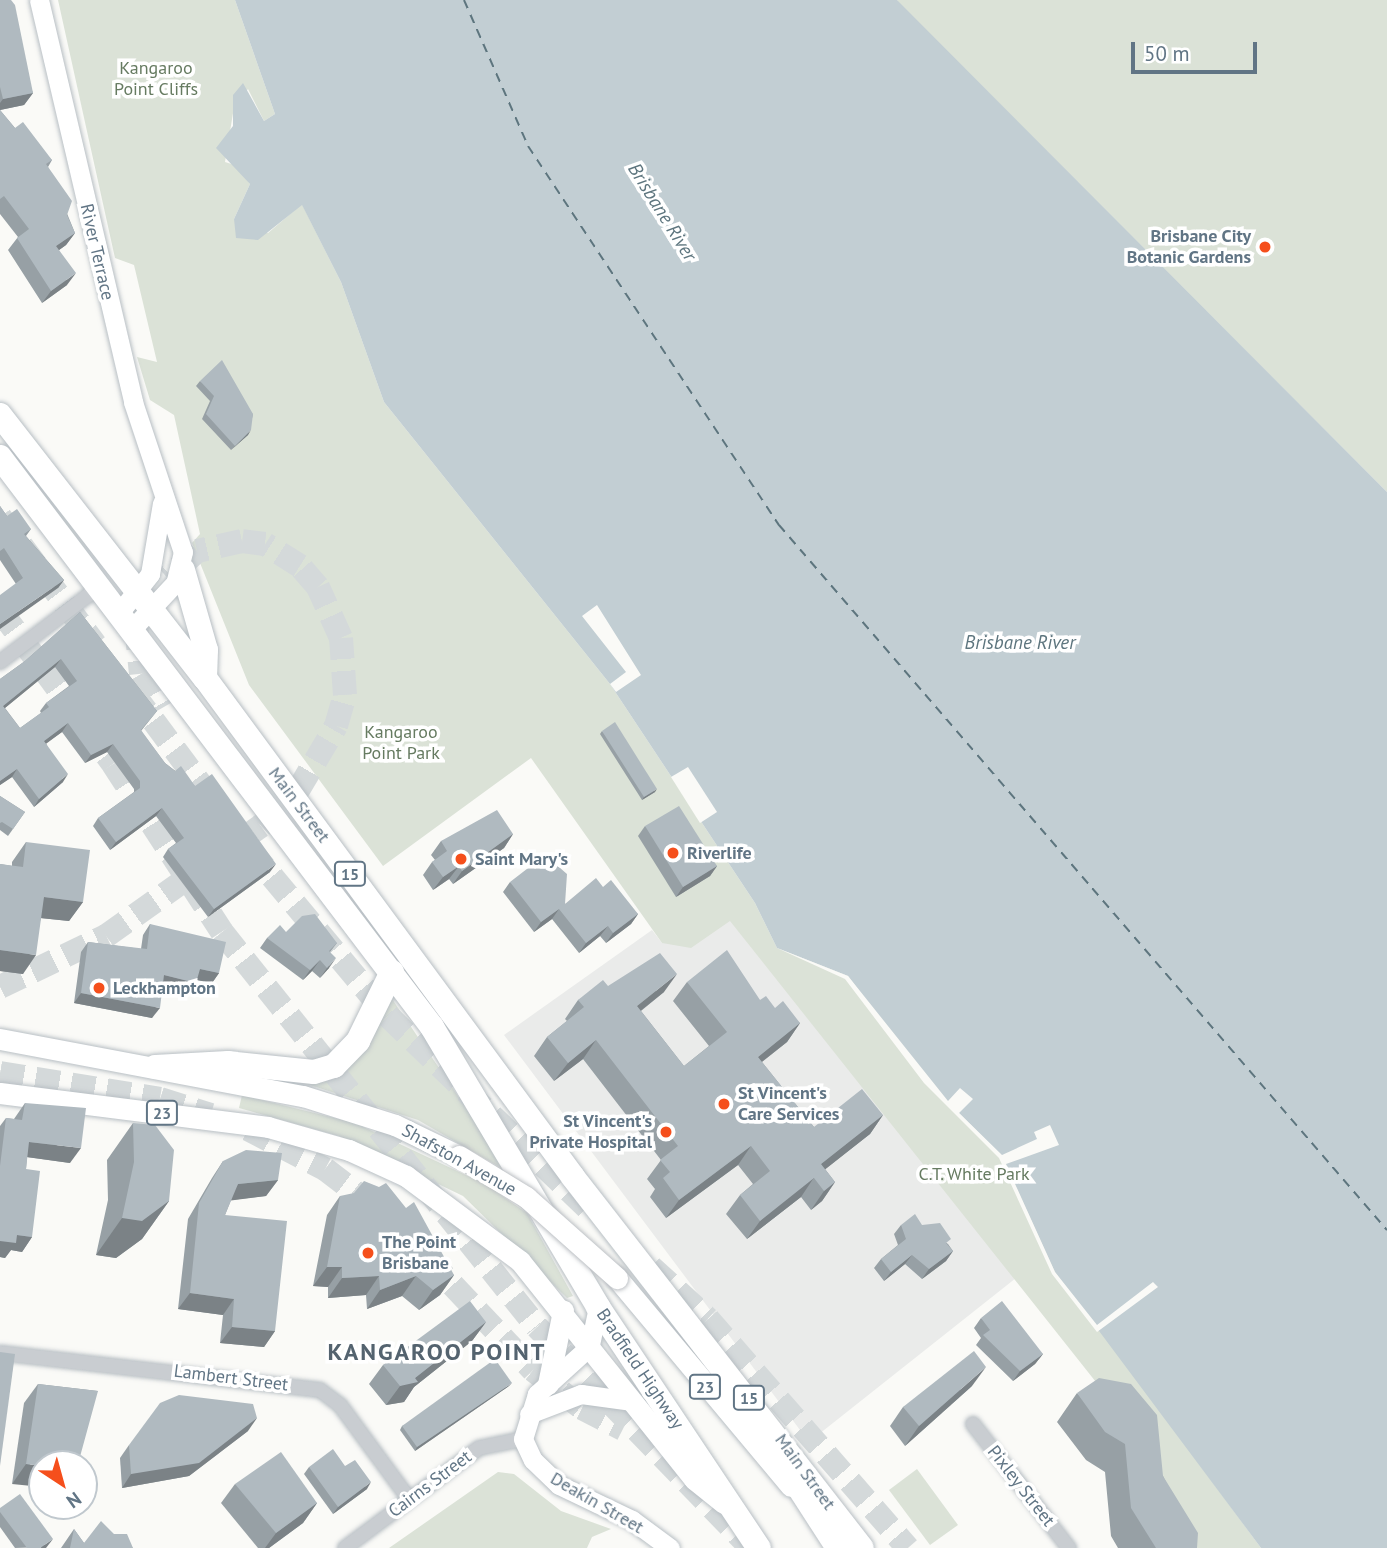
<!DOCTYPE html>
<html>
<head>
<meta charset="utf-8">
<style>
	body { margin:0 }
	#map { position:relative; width:1387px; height:1548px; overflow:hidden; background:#fafaf7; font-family:"PT Sans",sans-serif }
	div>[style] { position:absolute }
	.built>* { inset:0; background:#eaebea }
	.green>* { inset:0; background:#dbe2d7 }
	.water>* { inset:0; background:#c2ced3 }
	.pier>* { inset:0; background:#fafaf7 }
	.ferry>* { height:2px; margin-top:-1px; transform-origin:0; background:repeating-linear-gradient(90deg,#5d757e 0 9px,transparent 0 16px) }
	.highway-tunnel>* { height:24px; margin-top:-12px; transform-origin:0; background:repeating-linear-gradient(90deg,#d4d9da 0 24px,transparent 0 36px) }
	.roads { filter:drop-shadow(0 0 2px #b8bfc4) drop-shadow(0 0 2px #b8bfc4) }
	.street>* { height:14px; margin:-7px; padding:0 7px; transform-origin:7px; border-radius:7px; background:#c9cdd1 }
	.secondary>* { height:19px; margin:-9.5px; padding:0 9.5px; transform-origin:9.5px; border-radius:9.5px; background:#fff }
	.primary>* { height:21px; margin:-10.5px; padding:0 10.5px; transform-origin:10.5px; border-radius:10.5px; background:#fff }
	.highway>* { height:24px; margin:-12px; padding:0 12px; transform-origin:12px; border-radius:12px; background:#fff }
	.bridges { filter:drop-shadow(0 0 2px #bcc0c4) drop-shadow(0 0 2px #bcc0c4) }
	.primary-bridge>* { height:21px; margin:-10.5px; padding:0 10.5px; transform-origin:10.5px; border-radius:10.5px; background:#fff }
	.wall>* { inset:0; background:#97a0a5 }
	.shaded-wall>* { inset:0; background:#7b8286 }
	.building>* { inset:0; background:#b0bac0 }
	.dots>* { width:19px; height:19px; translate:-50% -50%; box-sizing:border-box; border:4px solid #fff; border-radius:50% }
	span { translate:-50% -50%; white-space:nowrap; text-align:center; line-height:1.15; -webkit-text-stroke:7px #fff; paint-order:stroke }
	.shield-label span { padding:2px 5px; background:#fff; border:2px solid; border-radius:5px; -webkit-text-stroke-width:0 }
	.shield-label { font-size:16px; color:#617585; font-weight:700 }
	.park-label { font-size:18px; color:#667b61 }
	.poi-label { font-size:18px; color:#617585; font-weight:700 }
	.right { translate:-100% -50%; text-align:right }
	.left { translate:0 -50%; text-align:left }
	.street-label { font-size:18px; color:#617585 }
	.water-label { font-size:19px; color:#5d757e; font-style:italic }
	.district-label { font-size:24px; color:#54636f; font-weight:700; letter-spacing:2px }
	.north { position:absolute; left:28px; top:1450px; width:70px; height:70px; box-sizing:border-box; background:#fff; border:2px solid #c0c8ce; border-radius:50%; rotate:144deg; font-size:19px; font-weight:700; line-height:28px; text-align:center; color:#617585 }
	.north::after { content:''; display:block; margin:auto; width:24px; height:32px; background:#f54f1c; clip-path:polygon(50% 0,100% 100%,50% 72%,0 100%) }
	.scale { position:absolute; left:1131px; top:42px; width:126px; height:32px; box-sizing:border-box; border:4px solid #617585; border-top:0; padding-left:9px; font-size:21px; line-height:24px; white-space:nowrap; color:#617585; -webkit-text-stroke:5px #fff; paint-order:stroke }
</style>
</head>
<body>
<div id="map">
	<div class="built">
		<i style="clip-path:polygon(730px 920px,1016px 1278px,809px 1442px,504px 1035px,652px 930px,662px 943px)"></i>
	</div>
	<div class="green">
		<i style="clip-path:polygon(58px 0,235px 0,275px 114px,264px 121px,248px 89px,234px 107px,225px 162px,238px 166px,250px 184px,234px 219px,268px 233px,302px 204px,341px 282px,384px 402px,610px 684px,755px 903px,777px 948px,848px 976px,927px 1081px,1002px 1156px,1097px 1325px,1261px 1548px,1196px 1548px,1107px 1396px,730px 921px,691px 948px,662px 943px,531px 758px,383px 866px,249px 685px,192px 543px,200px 534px,174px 415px,150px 400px,137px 357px,157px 362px,134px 265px,115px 258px)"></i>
		<i style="clip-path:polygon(897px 0,1387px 0,1387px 492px,898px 2px)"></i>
		<i style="clip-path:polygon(390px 996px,450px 1084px,508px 1172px,418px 1120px,304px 1083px)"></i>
		<i style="clip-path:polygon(242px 1095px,355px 1123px,485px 1184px,527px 1213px,573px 1296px,567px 1298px,463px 1196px,339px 1136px,239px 1108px)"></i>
		<i style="clip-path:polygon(917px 1469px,958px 1525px,930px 1545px,889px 1490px)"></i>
		<i style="clip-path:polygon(498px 1472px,514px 1474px,561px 1511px,611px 1529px,592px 1537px,587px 1548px,389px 1548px)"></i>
	</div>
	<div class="water">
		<i style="clip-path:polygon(235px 0,897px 0,1387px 492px,1387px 1548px,1261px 1548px,1055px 1272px,1002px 1156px,927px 1081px,848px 976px,777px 948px,755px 903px,610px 684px,384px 402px,341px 282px,302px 205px,258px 240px,236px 238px,234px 219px,250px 184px,216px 148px,233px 126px,233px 95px,243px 83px,264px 121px,275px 114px)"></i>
	</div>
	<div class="pier">
		<i style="clip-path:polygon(597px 605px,641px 675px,616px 692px,610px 684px,626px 672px,582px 616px)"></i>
		<i style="clip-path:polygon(688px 767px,717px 812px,700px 823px,671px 777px)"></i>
		<i style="clip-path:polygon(777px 948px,848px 976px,948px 1101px,960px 1088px,973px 1099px,959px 1113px,1002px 1155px,1037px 1139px,1034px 1132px,1050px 1125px,1059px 1145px,1006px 1164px,1055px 1272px,1097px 1325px,1153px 1282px,1158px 1287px,1097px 1332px,1052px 1274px,999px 1158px,924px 1083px,845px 979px)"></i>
	</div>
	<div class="ferry">
		<i style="left:464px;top:0;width:159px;rotate:66.3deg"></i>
		<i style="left:528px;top:146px;width:455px;rotate:56.5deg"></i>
		<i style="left:779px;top:525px;width:931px;rotate:49.23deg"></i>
	</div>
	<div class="highway-tunnel">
		<i style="left:0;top:517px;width:159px;rotate:53.2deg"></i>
		<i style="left:0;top:610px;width:191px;rotate:53.7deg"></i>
		<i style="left:113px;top:764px;width:200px;rotate:57deg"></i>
		<i style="left:222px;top:932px;width:505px;rotate:51.43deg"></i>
		<i style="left:537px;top:1327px;width:308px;rotate:45.9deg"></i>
		<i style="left:136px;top:625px;width:49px;rotate:84.2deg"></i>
		<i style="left:141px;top:674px;width:40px;rotate:60.3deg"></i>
		<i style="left:132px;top:692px;width:146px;rotate:53.4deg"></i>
		<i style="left:249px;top:849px;width:217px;rotate:50.2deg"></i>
		<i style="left:388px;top:1016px;width:286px;rotate:43.9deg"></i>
		<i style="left:0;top:987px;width:118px;rotate:-25.7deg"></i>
		<i style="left:106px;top:936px;width:190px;rotate:-35.4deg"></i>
		<i style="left:261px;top:826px;width:50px;rotate:-43.4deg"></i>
		<i style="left:297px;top:792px;width:77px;rotate:-59.4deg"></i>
		<i style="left:336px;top:726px;width:32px;rotate:-74deg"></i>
		<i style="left:345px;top:695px;width:57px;rotate:-94deg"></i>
		<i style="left:341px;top:638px;width:56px;rotate:-114.3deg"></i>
		<i style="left:318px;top:587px;width:28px;rotate:-131deg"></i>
		<i style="left:300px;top:566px;width:41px;rotate:-147.8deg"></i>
		<i style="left:265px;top:544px;width:23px;rotate:-173deg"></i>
		<i style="left:242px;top:541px;width:46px;rotate:167.5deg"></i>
		<i style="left:197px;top:551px;width:40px;rotate:138deg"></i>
		<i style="left:0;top:1073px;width:162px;rotate:9.2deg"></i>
		<i style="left:160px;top:1099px;width:53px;rotate:17.4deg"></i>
		<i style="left:248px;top:1129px;width:87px;rotate:27.5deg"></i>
		<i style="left:325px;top:1169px;width:69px;rotate:37.4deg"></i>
		<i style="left:428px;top:1259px;width:153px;rotate:46.6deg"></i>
		<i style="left:533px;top:1370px;width:62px;rotate:37.8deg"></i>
		<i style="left:582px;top:1408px;width:46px;rotate:27.1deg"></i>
		<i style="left:651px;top:1267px;width:77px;rotate:42.4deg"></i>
		<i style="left:708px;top:1319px;width:304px;rotate:48.9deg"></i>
	</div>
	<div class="roads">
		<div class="street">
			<i style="left:0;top:662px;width:124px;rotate:-37.1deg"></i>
			<i style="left:0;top:1353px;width:322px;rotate:6.6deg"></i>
			<i style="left:320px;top:1390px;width:25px;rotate:37deg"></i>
			<i style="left:340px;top:1405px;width:117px;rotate:53.7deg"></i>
			<i style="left:973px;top:1424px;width:157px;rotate:52.3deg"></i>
			<i style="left:345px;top:1548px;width:167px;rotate:-36.7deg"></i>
			<i style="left:479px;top:1448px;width:45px;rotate:-11.6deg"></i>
		</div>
		<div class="secondary">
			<i style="left:39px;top:0;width:413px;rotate:76.8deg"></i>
			<i style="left:133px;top:402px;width:158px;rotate:71.6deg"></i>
			<i style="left:183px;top:552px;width:32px;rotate:104deg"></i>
			<i style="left:175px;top:583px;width:63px;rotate:133.1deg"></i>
			<i style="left:119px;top:613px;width:50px;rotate:-51.5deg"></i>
			<i style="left:150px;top:574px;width:72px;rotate:-80.4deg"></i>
			<i style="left:598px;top:1307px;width:40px;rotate:102deg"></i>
			<i style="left:590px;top:1346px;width:72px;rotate:137.8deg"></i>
			<i style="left:537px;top:1394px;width:47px;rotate:107.3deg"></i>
			<i style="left:523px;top:1439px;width:23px;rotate:65deg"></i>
			<i style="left:533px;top:1460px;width:36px;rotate:44deg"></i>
			<i style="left:559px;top:1485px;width:81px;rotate:25.6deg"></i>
			<i style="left:632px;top:1520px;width:47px;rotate:36.4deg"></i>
			<i style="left:529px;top:1414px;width:56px;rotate:-21deg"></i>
			<i style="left:581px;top:1394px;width:50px;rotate:8deg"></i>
		</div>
		<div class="primary">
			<i style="left:0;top:1039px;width:308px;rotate:10.7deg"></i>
			<i style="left:303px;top:1096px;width:96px;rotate:17.5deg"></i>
			<i style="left:395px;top:1125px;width:71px;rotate:25.8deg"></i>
			<i style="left:0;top:1093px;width:270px;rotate:7.2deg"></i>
			<i style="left:268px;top:1127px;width:84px;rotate:15.9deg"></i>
			<i style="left:349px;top:1150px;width:63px;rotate:24.5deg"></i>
			<i style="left:406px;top:1176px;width:142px;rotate:36.7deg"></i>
			<i style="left:520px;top:1261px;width:279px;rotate:51.4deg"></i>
			<i style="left:694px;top:1479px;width:38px;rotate:39deg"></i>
			<i style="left:617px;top:1278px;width:271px;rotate:50.1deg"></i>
			<i style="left:548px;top:1384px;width:75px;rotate:-78.4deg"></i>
		</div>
		<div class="highway">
			<i style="left:0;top:415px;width:333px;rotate:52.1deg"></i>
			<i style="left:205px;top:678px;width:620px;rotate:53.59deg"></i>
			<i style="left:573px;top:1177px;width:470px;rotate:52.1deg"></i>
			<i style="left:0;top:457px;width:715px;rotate:52.84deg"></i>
			<i style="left:432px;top:1027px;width:326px;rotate:59.3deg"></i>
			<i style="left:598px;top:1307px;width:290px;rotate:56.3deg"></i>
			<i style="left:183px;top:570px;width:83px;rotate:74deg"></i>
			<i style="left:206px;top:650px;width:28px;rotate:92deg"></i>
			<i style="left:155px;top:1067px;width:73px;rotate:-3.1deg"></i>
			<i style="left:228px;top:1063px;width:86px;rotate:6deg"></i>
			<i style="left:314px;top:1072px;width:21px;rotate:-17deg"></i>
			<i style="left:334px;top:1066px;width:35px;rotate:-46deg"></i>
			<i style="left:358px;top:1041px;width:77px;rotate:-63.8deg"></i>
			<i style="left:783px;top:1463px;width:101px;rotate:57.1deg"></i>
		</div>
	</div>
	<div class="bridges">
		<div class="primary-bridge">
			<i style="left:459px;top:1156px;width:79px;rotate:31.5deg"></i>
			<i style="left:526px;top:1197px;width:122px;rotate:41.7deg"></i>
		</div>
	</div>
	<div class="wall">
		<i style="clip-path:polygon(0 0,33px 93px,24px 105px,0 110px,15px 128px,52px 160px,48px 167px,75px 233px,66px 245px,59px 250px,67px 285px,42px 303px,8px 250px,18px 237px,0 214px)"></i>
		<i style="clip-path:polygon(200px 381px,253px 414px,248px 435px,231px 450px,202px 419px,210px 401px,196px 386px)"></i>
		<i style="clip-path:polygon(0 506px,7px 516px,31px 529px,26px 536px,64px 580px,58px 588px,16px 584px,0 560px)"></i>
		<i style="clip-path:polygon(evenodd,80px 612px,157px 711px,141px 731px,165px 763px,195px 786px,270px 872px,208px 917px,163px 857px,168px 849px,176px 843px,156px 816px,110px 850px,93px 826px,98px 818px,134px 792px,134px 789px,107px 752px,85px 763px,62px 732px,46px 743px,63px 782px,34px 807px,12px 777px,0 785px,0 679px,25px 661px,80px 612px,55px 667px,69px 686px,46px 703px,40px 711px,41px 713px,20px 728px,5px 708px,55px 667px)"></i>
		<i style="clip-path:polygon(602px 731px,655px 792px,642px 800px,600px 734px)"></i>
		<i style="clip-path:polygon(0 796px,25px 812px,8px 836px,0 830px)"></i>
		<i style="clip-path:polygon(645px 826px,717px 866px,710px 876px,676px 897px,638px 836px)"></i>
		<i style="clip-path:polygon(513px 834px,504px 848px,453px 884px,449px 879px,433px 890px,423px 875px,432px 862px,435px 860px,431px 855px,441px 841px)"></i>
		<i style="clip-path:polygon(26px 842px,83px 902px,69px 921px,41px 918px,23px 974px,0 971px,0 864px,12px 866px,12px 862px)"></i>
		<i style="clip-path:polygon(510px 882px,565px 904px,603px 887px,638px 914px,631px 924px,606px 943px,600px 936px,579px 953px,552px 919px,534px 932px,503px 892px)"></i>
		<i style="clip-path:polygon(150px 924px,219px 973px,212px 983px,197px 980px,189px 993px,162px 987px,152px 1018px,74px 1003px,81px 952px,88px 942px,141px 949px,143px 935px)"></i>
		<i style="clip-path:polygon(286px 932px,337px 943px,330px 952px,329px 968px,320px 978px,312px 971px,303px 980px,260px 948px,267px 938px)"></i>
		<i style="clip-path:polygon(687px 982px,760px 1000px,800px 1023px,787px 1042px,762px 1062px,814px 1127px,883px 1115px,870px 1134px,825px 1169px,835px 1182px,822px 1201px,811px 1210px,801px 1197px,747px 1239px,726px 1214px,740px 1195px,753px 1184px,738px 1165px,666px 1218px,650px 1197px,655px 1189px,647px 1179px,661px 1160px,583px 1059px,554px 1081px,534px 1056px,547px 1037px,567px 1021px,565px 1019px,578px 1000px,608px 986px,664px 992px,641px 1011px,684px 1066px,709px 1046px,673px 1001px)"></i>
		<i style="clip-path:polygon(25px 1103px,70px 1163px,27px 1157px,26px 1169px,32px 1237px,22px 1252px,11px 1250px,5px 1258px,0 1257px,0 1126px,6px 1118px,14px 1119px)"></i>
		<i style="clip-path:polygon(133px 1123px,169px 1201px,142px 1239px,116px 1258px,96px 1255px,108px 1200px,107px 1160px)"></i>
		<i style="clip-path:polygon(223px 1161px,278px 1180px,266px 1196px,231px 1200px,225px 1215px,275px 1331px,264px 1347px,220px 1343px,223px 1315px,178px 1309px,188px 1219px,212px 1178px)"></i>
		<i style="clip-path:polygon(340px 1196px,454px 1275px,440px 1295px,419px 1310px,402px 1296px,367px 1309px,366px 1295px,328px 1298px,328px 1287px,313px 1286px,327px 1215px)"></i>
		<i style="clip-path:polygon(901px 1225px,922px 1225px,948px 1244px,953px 1251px,946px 1261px,922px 1279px,905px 1264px,884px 1281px,874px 1268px,881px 1259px,898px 1245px,894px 1234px)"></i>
		<i style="clip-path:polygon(981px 1318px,1043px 1354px,1035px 1364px,1013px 1381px,976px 1345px,981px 1338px,974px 1328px)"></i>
		<i style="clip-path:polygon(486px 1322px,472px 1341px,414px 1387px,404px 1402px,386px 1405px,369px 1384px,383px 1365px)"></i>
		<i style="clip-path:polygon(38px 1384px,98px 1391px,12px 1484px,24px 1403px)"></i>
		<i style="clip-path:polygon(509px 1386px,415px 1451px,400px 1430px,402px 1426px)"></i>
		<i style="clip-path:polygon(972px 1386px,905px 1446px,890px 1426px,903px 1407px)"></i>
		<i style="clip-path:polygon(1077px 1393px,1163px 1476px,1197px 1548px,1118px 1548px,1111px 1536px,1105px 1472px,1086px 1460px,1057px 1422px)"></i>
		<i style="clip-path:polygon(248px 1431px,189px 1476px,122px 1488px,120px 1458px,129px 1445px)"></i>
		<i style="clip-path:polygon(345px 1466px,367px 1489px,333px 1514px,304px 1474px,309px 1467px)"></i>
		<i style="clip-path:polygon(235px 1484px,317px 1503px,303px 1523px,269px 1548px,258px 1548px,221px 1503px)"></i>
		<i style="clip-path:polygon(0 1508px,47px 1547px,15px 1548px,0 1527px)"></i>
		<i style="clip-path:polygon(74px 1529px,84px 1543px,114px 1534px,133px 1548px,61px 1548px)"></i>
	</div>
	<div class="shaded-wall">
		<i style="clip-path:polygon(33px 93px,24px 105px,0 110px,0 103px,3px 99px)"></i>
		<i style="clip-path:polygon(75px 233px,66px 245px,48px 258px,56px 246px)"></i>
		<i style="clip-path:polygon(76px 273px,67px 285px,42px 303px,51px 291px)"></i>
		<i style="clip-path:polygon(251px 430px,248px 435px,231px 450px)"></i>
		<i style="clip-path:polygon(64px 580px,58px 588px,0 629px,0 624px)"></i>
		<i style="clip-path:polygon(61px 659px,55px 667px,0 712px,3px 706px)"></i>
		<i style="clip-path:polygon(68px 723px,62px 732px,39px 749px,44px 741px)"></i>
		<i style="clip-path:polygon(113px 744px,107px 752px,85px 763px,91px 755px)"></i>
		<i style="clip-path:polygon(17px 769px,12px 777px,0 785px,0 781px)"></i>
		<i style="clip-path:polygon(68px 774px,63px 782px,34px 807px,39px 799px)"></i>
		<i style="clip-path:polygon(657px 789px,655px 792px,642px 800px,644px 797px)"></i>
		<i style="clip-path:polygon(162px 808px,156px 816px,110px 850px,116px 842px)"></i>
		<i style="clip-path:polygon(513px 834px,504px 848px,453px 884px,462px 871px)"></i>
		<i style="clip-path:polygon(276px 864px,270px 872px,208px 917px,214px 909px)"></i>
		<i style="clip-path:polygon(459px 866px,449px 879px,433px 890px,443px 877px)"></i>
		<i style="clip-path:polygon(717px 866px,710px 876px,676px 897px,683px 887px)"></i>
		<i style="clip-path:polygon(44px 897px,83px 902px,69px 921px,30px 917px)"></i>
		<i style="clip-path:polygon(559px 909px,552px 919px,534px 932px,541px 922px)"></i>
		<i style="clip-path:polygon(638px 914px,631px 924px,606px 943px,613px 933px)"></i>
		<i style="clip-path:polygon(608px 926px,600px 936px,579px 953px,586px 943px)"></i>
		<i style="clip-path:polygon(0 950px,36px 955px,23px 974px,0 971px)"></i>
		<i style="clip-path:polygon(336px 958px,329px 968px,320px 978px,327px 968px)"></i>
		<i style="clip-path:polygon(320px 960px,312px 971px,303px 980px,310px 970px)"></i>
		<i style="clip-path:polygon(200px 969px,219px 973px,212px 983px,192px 979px)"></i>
		<i style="clip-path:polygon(677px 974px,664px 992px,624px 1024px,637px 1006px)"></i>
		<i style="clip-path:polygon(164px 975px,196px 983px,189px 993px,157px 985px)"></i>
		<i style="clip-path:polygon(81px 993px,160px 1008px,152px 1018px,74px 1003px)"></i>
		<i style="clip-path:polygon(800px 1023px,787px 1042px,745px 1075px,758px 1057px)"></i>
		<i style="clip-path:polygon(596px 1040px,583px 1059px,554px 1081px,568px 1063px)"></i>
		<i style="clip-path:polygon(883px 1115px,870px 1134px,813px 1179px,801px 1197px,747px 1239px,760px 1221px,821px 1164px)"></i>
		<i style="clip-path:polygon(29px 1142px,81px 1148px,70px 1163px,19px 1156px)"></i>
		<i style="clip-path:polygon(751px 1146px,738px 1165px,666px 1218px,679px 1200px)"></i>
		<i style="clip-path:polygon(278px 1180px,266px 1196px,227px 1201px,238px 1184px)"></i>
		<i style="clip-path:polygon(835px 1182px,822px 1201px,811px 1210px,824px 1191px)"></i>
		<i style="clip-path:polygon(169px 1201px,142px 1239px,116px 1258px,96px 1255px,122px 1218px)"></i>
		<i style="clip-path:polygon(17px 1235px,32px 1237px,22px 1252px,11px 1250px,5px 1258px,0 1257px,0 1241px)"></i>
		<i style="clip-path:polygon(953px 1251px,946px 1261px,922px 1279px,929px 1269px)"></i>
		<i style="clip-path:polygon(912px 1255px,905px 1264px,884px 1281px,891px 1272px)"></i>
		<i style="clip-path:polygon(327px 1267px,342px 1267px,328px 1287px,313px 1286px)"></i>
		<i style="clip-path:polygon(454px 1275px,440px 1295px,419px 1310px,433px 1290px)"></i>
		<i style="clip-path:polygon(379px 1276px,366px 1295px,328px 1298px,342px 1278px)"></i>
		<i style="clip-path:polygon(416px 1276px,402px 1296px,367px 1309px,380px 1290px)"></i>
		<i style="clip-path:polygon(190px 1293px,234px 1299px,223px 1315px,178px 1309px)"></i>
		<i style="clip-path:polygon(486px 1322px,472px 1341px,414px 1387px,404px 1402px,386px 1405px,400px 1386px,415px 1378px)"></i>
		<i style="clip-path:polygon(232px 1327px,275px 1331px,264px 1347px,220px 1343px)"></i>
		<i style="clip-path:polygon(1043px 1354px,1035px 1364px,1013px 1381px,1020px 1371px)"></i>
		<i style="clip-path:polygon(986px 1367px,972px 1386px,905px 1446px,919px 1426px)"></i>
		<i style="clip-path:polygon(512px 1383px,509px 1386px,415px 1451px,417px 1447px)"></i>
		<i style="clip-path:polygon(257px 1418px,248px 1431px,189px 1476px,122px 1488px,131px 1474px)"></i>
		<i style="clip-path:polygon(26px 1464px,42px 1466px,42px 1487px,12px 1484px)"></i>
		<i style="clip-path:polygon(371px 1482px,367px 1489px,333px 1514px,338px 1507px)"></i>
		<i style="clip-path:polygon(317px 1503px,303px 1523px,269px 1548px,265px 1548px,276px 1533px)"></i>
		<i style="clip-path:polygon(53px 1539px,46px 1548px,40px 1548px)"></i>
	</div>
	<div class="building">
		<i style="clip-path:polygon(0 0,11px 0,15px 5px,33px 93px,3px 99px,0 87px)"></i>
		<i style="clip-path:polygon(0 110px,15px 128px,23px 122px,52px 160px,46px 164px,72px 201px,67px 215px,75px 233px,56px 246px,76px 273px,51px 291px,17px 238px,29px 229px,4px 196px,0 199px)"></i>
		<i style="clip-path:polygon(222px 360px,253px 414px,251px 430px,235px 446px,206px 414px,214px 396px,200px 381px)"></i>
		<i style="clip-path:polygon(0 506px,7px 516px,17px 509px,31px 529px,24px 534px,64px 580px,0 624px,0 595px,23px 578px,4px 548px,0 551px)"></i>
		<i style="clip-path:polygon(evenodd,80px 612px,157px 711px,141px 730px,165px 763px,175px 771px,181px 766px,195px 786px,212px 774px,276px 864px,214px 909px,168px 849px,184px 838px,162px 808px,116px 842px,98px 818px,140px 788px,140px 781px,113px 744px,91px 755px,68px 723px,44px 741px,68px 774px,39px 799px,17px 769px,0 781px,0 679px,25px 661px,80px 612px,61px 659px,77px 681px,46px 703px,49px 707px,20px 728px,3px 706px,61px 659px)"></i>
		<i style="clip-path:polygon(615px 722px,657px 789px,644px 797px,602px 731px)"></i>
		<i style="clip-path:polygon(0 796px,25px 812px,13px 829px,2px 822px,0 823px)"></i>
		<i style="clip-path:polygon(679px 806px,717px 866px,683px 887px,645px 826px)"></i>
		<i style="clip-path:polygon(497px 810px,513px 834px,462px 871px,459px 866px,443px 877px,432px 862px,447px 851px,441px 841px)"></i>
		<i style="clip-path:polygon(26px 842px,90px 850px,83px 902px,44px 897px,36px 955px,0 950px,0 864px,23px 867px)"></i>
		<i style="clip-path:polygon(545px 855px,567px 874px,565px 904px,596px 878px,603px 887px,611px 880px,638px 914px,613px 933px,608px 926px,586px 943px,559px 909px,541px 922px,510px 882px)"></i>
		<i style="clip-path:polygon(315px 914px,337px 943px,329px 951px,336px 958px,327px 968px,320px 960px,310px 970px,267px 938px,280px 925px,286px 932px,302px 916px)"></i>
		<i style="clip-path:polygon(150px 924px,226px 942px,219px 973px,200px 969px,196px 983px,164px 975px,160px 1008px,81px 993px,88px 942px,147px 949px)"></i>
		<i style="clip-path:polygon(727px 950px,760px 1000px,766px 996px,775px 1008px,783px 1001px,800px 1023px,758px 1057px,814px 1127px,862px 1089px,883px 1115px,821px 1164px,835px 1182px,824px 1191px,814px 1178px,760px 1221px,740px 1195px,770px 1171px,751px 1146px,679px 1200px,663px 1178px,670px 1172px,660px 1160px,678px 1146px,596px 1040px,568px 1063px,547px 1037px,584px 1007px,578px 1000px,603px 980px,608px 986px,660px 953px,677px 974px,637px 1006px,684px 1066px,727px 1032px,687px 982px)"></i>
		<i style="clip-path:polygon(25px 1103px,86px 1108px,81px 1148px,29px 1142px,26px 1169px,40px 1171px,32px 1237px,17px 1235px,16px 1243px,0 1241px,0 1166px,6px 1118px,22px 1120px)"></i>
		<i style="clip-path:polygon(133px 1123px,155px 1125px,174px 1150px,169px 1201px,142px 1221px,122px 1218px,134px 1162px)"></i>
		<i style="clip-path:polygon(246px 1150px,282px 1153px,278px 1180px,238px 1184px,225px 1215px,287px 1221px,275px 1331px,232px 1327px,234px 1299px,190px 1293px,199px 1203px,223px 1161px)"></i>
		<i style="clip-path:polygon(364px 1181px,379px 1187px,386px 1183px,406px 1208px,414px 1202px,454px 1275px,433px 1290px,416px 1276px,380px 1290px,379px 1276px,342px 1278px,342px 1267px,327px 1267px,340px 1196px,354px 1193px)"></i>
		<i style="clip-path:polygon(915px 1214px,922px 1225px,940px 1223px,951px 1239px,946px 1243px,953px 1251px,929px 1269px,912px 1255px,891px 1272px,881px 1259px,906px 1239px,901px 1225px)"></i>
		<i style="clip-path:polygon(470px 1301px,486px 1322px,415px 1378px,418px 1382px,400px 1386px,383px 1365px)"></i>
		<i style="clip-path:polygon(1002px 1301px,1043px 1354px,1020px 1371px,983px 1335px,990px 1330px,981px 1318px)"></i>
		<i style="clip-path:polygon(974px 1351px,986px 1367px,919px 1426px,903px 1407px)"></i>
		<i style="clip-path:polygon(0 1352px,15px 1354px,0 1466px)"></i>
		<i style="clip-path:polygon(495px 1359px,512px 1383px,417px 1447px,402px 1426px)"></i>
		<i style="clip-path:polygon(1099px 1378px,1131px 1384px,1157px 1415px,1163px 1476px,1198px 1533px,1197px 1548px,1156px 1548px,1131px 1508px,1125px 1444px,1105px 1432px,1077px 1393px)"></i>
		<i style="clip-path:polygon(38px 1384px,98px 1391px,78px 1464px,42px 1464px,42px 1466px,26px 1464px)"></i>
		<i style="clip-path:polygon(179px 1395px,253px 1404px,257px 1418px,199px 1463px,131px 1474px,129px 1445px,160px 1403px)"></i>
		<i style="clip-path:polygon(333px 1449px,345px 1466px,355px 1460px,371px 1482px,338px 1507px,309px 1467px)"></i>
		<i style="clip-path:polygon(281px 1452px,317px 1503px,276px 1533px,235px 1484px)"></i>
		<i style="clip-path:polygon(20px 1494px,53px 1539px,40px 1548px,27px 1548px,0 1512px,0 1508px)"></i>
		<i style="clip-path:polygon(101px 1521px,114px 1534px,127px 1534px,133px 1548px,70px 1548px,74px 1529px,84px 1543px)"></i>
	</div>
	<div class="dots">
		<i style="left:1265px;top:247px;background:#f54f1c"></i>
		<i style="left:673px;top:853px;background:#f54f1c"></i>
		<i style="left:461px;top:859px;background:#f54f1c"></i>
		<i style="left:99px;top:988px;background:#f54f1c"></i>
		<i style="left:724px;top:1104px;background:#f54f1c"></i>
		<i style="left:666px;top:1132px;background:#f54f1c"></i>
		<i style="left:368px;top:1253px;background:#f54f1c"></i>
	</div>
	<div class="shield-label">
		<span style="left:350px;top:874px">15</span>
		<span style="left:162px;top:1113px">23</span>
		<span style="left:705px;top:1387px">23</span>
		<span style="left:749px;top:1398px">15</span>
	</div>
	<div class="park-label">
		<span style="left:156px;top:79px">Kangaroo<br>Point Cliffs</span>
		<span style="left:401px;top:743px">Kangaroo<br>Point Park</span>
		<span style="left:974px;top:1174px">C.T. White Park</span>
	</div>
	<div class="poi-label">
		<span class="right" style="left:1251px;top:247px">Brisbane City<br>Botanic Gardens</span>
		<span class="left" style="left:687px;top:853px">Riverlife</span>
		<span class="left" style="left:475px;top:859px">Saint Mary's</span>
		<span class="left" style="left:113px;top:988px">Leckhampton</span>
		<span class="left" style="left:738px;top:1104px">St Vincent's<br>Care Services</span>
		<span class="right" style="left:652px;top:1132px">St Vincent's<br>Private Hospital</span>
		<span class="left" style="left:382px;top:1253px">The Point<br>Brisbane</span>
	</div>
	<div class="street-label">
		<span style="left:97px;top:252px;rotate:77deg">River Terrace</span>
		<span style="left:299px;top:805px;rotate:53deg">Main Street</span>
		<span style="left:459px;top:1160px;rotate:29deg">Shafston Avenue</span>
		<span style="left:640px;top:1369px;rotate:56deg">Bradfield Highway</span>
		<span style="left:231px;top:1378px;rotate:7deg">Lambert Street</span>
		<span style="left:805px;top:1472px;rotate:54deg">Main Street</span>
		<span style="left:430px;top:1484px;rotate:-37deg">Cairns Street</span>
		<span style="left:1021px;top:1486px;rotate:52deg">Pixley Street</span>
		<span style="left:597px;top:1503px;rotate:30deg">Deakin Street</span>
	</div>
	<div class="water-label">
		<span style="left:662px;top:212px;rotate:58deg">Brisbane River</span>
		<span style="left:1020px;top:643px">Brisbane River</span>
	</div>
	<div class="district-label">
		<span style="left:437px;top:1352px">KANGAROO POINT</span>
	</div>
	<div class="north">N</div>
	<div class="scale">50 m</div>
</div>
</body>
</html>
